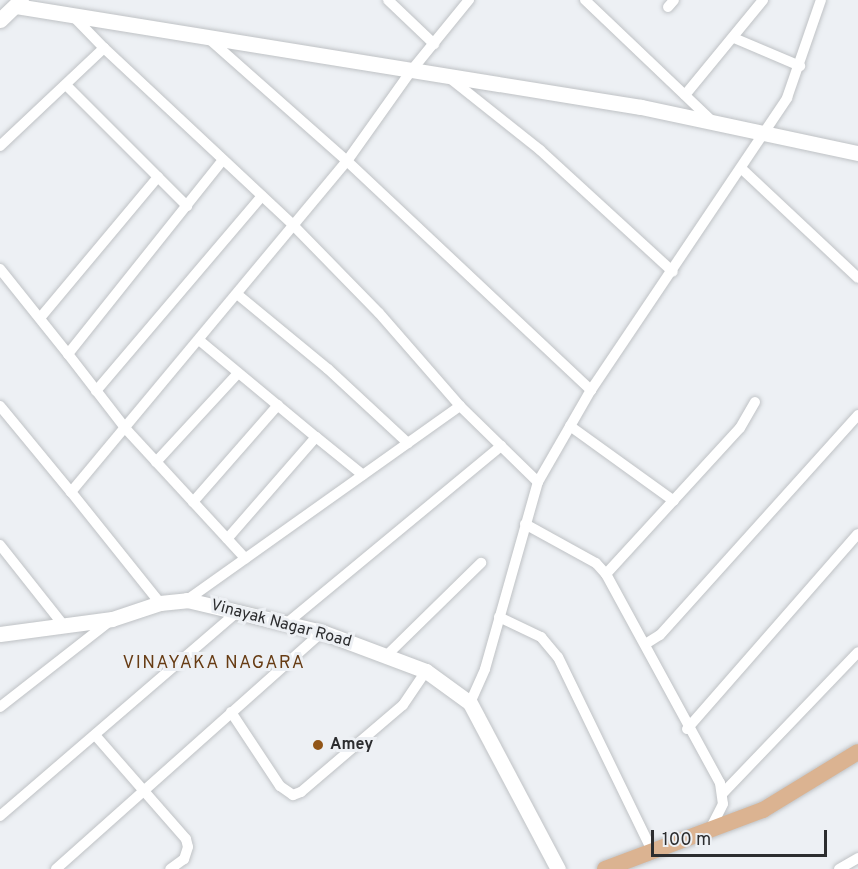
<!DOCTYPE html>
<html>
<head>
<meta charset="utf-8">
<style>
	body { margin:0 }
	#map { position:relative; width:858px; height:869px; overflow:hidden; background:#edf0f4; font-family:Overpass,sans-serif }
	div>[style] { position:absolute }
	.roads { filter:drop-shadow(0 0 2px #bfc2c5) drop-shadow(0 0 2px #bfc2c5) }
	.street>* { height:10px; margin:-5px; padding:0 5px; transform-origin:5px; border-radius:5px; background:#fff }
	.secondary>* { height:15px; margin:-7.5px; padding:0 7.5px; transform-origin:7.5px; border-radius:7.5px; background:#fff }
	.primary>* { height:16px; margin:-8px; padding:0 8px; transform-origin:8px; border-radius:8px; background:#dbb391 }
	.dots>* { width:16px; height:16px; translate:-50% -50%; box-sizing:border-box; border:3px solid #edf0f4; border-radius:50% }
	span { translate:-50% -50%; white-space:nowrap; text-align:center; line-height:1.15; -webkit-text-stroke:6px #edf0f4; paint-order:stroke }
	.street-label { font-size:16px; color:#2c2d2f }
	.poi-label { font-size:16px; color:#2c2d2f; font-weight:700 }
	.left { translate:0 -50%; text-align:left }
	.neighbourhood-label { font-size:18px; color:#673c14; letter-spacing:1.5px }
	.scale { position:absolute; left:651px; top:830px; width:176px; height:27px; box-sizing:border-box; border:3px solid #2c2d2f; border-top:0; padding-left:8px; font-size:18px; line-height:21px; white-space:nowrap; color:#2c2d2f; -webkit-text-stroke:4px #edf0f4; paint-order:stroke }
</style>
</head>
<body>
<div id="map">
	<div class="roads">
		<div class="street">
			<i style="left:388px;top:0;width:64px;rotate:43.7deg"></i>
			<i style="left:585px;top:0;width:177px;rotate:43.6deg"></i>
			<i style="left:668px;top:7px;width:9px;rotate:-49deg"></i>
			<i style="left:208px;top:38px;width:186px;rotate:41.5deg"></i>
			<i style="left:347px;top:161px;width:335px;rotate:43.2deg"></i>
			<i style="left:734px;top:38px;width:72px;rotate:23deg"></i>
			<i style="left:104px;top:48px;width:259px;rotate:43.1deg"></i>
			<i style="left:293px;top:225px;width:123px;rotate:45.7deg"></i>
			<i style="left:379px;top:313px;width:123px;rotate:48.9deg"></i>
			<i style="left:460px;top:406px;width:109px;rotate:44.3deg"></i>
			<i style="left:447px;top:76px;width:119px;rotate:38.5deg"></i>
			<i style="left:540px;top:150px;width:180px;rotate:42.5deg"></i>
			<i style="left:67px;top:86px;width:170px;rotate:45deg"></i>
			<i style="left:685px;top:95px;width:123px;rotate:-50.6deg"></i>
			<i style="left:0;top:146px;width:143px;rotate:-43.3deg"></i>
			<i style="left:104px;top:48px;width:45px;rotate:-134.1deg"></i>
			<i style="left:222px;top:161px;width:247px;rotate:128.6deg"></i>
			<i style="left:68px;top:354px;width:95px;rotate:52.3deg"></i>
			<i style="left:126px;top:429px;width:176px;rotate:47.3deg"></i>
			<i style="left:742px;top:169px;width:159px;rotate:43.2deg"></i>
			<i style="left:0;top:269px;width:109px;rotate:51.3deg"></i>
			<i style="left:237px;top:294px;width:118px;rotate:39.5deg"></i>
			<i style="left:328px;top:369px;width:109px;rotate:42.8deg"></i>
			<i style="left:40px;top:318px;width:184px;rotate:-50.1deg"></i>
			<i style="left:199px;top:340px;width:152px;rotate:39.7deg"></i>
			<i style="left:316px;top:437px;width:135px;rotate:131.1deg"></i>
			<i style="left:96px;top:391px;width:256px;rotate:-49.6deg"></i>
			<i style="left:0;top:406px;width:112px;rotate:50.5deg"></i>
			<i style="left:570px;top:426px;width:128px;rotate:35.8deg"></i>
			<i style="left:316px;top:437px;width:60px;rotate:39deg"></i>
			<i style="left:156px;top:462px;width:121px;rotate:-47.3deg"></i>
			<i style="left:193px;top:502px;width:129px;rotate:-48.8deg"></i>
			<i style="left:525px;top:524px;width:81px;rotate:28.8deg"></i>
			<i style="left:596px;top:563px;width:15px;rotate:48deg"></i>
			<i style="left:606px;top:574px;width:238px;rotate:61.4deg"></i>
			<i style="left:720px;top:783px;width:21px;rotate:82deg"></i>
			<i style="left:723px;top:804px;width:31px;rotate:117deg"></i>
			<i style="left:0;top:545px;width:105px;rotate:51.6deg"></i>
			<i style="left:606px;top:574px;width:198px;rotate:-47.5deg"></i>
			<i style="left:740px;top:428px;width:30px;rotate:-60deg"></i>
			<i style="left:187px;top:600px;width:335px;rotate:-35.4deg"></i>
			<i style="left:160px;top:603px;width:142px;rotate:-128.7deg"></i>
			<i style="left:71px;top:492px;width:431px;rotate:-50.2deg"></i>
			<i style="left:347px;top:161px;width:110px;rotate:-54.6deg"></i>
			<i style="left:411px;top:71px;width:92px;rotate:-50.8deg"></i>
			<i style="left:499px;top:617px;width:47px;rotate:25.5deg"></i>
			<i style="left:541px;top:637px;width:26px;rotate:50deg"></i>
			<i style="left:558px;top:657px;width:216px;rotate:64.1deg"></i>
			<i style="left:287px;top:623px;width:278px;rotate:-39.6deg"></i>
			<i style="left:647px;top:643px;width:15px;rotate:-32deg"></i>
			<i style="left:660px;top:635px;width:296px;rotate:-48deg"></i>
			<i style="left:387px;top:655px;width:132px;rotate:-44.4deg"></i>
			<i style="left:470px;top:703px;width:37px;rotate:-66deg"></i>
			<i style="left:485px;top:669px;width:194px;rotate:-74.2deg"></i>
			<i style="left:538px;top:482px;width:106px;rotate:-60.1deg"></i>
			<i style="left:591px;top:390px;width:352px;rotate:-56.1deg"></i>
			<i style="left:787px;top:98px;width:104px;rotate:-70.9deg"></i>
			<i style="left:0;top:707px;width:140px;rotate:-38deg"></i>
			<i style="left:231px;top:712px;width:89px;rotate:56.5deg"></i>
			<i style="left:280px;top:786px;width:16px;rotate:35deg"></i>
			<i style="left:293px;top:795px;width:9px;rotate:-21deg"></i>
			<i style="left:301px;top:792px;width:134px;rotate:-40.5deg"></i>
			<i style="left:403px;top:705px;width:41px;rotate:-55.9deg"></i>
			<i style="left:687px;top:729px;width:259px;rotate:-48.8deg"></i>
			<i style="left:95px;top:735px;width:138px;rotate:48.8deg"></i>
			<i style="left:186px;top:839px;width:8px;rotate:76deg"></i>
			<i style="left:188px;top:847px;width:13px;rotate:108deg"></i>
			<i style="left:184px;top:859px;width:17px;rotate:144deg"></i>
			<i style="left:723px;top:793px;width:195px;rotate:-46.2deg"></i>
			<i style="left:0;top:816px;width:314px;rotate:-40.7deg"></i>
			<i style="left:56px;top:869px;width:356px;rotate:-41.7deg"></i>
			<i style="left:839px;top:869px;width:22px;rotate:-30deg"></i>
		</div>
		<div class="secondary">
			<i style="left:16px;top:6px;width:633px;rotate:9.18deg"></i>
			<i style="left:641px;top:107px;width:222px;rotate:12deg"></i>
			<i style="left:0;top:20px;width:29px;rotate:-44deg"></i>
			<i style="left:0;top:634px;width:113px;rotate:-7.6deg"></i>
			<i style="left:112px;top:619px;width:51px;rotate:-18.4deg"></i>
			<i style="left:160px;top:603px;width:27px;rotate:-6deg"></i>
			<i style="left:187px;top:600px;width:139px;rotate:13.3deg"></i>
			<i style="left:322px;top:632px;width:111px;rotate:20.6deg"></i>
			<i style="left:426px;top:671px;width:54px;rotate:36deg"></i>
			<i style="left:470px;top:703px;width:188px;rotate:62.1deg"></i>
		</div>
		<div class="primary">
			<i style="left:605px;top:869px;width:169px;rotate:-20.5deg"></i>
			<i style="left:763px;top:810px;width:111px;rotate:-31.4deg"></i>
		</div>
	</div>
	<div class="dots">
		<i style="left:318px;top:745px;background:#915517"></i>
	</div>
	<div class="street-label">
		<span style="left:281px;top:624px;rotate:15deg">Vinayak Nagar Road</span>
	</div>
	<div class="poi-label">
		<span class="left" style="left:330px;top:745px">Amey</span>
	</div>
	<div class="neighbourhood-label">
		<span style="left:214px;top:664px">VINAYAKA NAGARA</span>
	</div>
	<div class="scale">100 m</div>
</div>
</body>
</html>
